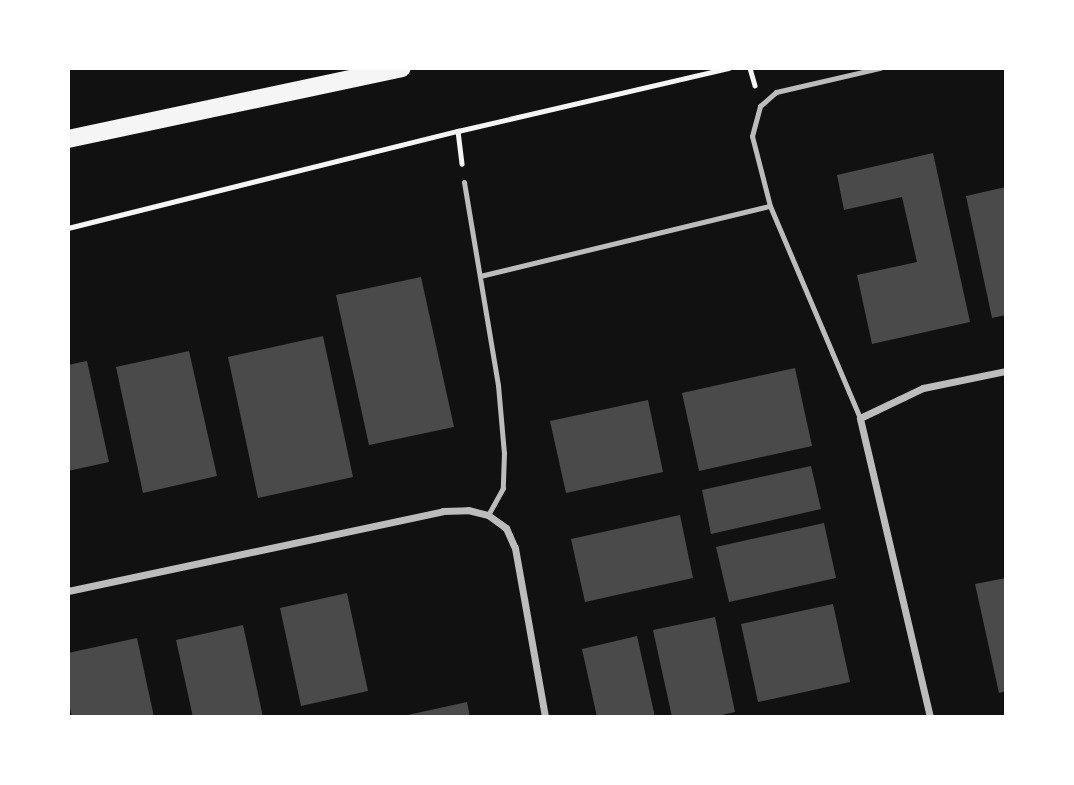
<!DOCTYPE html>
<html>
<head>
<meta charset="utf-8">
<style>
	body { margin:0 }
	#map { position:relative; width:1074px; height:785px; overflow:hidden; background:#111; font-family:"Golos Text",sans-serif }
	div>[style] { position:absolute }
	.building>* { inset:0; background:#4a4a4a }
	.path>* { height:4.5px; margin:-2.25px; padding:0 2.25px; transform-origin:2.25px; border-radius:2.25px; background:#f5f5f5 }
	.service>* { height:5px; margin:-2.5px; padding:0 2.5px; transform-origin:2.5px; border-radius:2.5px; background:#bcbcbc }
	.minor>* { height:7px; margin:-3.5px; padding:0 3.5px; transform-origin:3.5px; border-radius:3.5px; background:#bcbcbc }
	.primary>* { height:18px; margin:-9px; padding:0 9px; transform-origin:9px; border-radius:9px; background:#f5f5f5 }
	span { translate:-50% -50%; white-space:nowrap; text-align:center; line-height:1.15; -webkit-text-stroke:5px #fff; paint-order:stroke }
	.frame { position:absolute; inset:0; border:70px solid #fff; pointer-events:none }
</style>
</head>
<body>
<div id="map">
	<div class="building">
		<i style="clip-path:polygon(933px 153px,970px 322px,872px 344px,857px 275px,917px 262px,902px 197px,844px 210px,837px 175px)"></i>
		<i style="clip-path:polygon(1006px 187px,1006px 315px,992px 318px,966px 196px)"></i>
		<i style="clip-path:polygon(421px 277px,454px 427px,369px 445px,336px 295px)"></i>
		<i style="clip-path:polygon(323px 336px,353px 477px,258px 498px,228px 357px)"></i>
		<i style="clip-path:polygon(189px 351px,217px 476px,143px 493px,116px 367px)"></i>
		<i style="clip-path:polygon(87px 361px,109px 462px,68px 471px,68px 365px)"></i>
		<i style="clip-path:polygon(795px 368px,812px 446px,699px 471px,682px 393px)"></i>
		<i style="clip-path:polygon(648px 400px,663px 472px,566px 493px,550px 421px)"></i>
		<i style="clip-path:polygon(811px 466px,821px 509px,711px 534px,702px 490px)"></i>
		<i style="clip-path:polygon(680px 515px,693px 578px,585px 602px,571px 539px)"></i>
		<i style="clip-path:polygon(824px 523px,836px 578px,729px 602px,716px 547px)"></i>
		<i style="clip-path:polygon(1006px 578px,1006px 691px,999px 693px,975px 584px)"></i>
		<i style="clip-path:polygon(347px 593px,368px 691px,301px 706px,280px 608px)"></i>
		<i style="clip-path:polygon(833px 604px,850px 682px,758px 702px,741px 624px)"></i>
		<i style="clip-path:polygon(715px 617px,735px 712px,713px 717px,672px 717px,653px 630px)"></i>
		<i style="clip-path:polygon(243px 625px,263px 717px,193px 717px,176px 640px)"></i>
		<i style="clip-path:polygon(637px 636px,655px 717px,597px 717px,582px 649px)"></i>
		<i style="clip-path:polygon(137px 638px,154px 717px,72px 717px,68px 700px,68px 653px)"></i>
		<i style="clip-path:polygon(467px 702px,470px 717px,403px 717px,403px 716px)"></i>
	</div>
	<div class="path">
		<i style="left:750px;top:68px;width:18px;rotate:74deg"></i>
		<i style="left:458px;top:131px;width:33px;rotate:83deg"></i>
		<i style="left:68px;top:228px;width:402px;rotate:-14deg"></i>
		<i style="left:458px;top:131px;width:278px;rotate:-13.1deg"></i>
	</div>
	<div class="service">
		<i style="left:464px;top:182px;width:206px;rotate:80.5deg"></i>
		<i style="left:498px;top:385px;width:68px;rotate:85deg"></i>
		<i style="left:504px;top:453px;width:35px;rotate:92deg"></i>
		<i style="left:503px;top:488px;width:31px;rotate:119deg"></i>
		<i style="left:480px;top:276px;width:298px;rotate:-13.6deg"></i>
		<i style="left:860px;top:418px;width:230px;rotate:-113deg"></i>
		<i style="left:770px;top:206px;width:72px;rotate:-104.4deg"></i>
		<i style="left:752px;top:136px;width:31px;rotate:-75deg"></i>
		<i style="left:760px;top:106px;width:21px;rotate:-41deg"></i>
		<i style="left:776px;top:92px;width:107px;rotate:-13deg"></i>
	</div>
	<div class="minor">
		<i style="left:68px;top:591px;width:383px;rotate:-12deg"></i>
		<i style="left:443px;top:511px;width:25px;rotate:-2deg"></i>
		<i style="left:468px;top:510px;width:21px;rotate:14deg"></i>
		<i style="left:488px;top:515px;width:22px;rotate:36deg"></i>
		<i style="left:506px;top:528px;width:22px;rotate:66deg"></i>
		<i style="left:515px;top:548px;width:172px;rotate:79.9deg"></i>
		<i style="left:930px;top:717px;width:307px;rotate:-103.2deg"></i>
		<i style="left:860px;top:418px;width:70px;rotate:-25.5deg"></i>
		<i style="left:923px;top:388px;width:85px;rotate:-11.6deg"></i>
	</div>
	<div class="primary">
		<i style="left:68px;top:139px;width:341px;rotate:-12deg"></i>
	</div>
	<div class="frame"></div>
</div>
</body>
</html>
